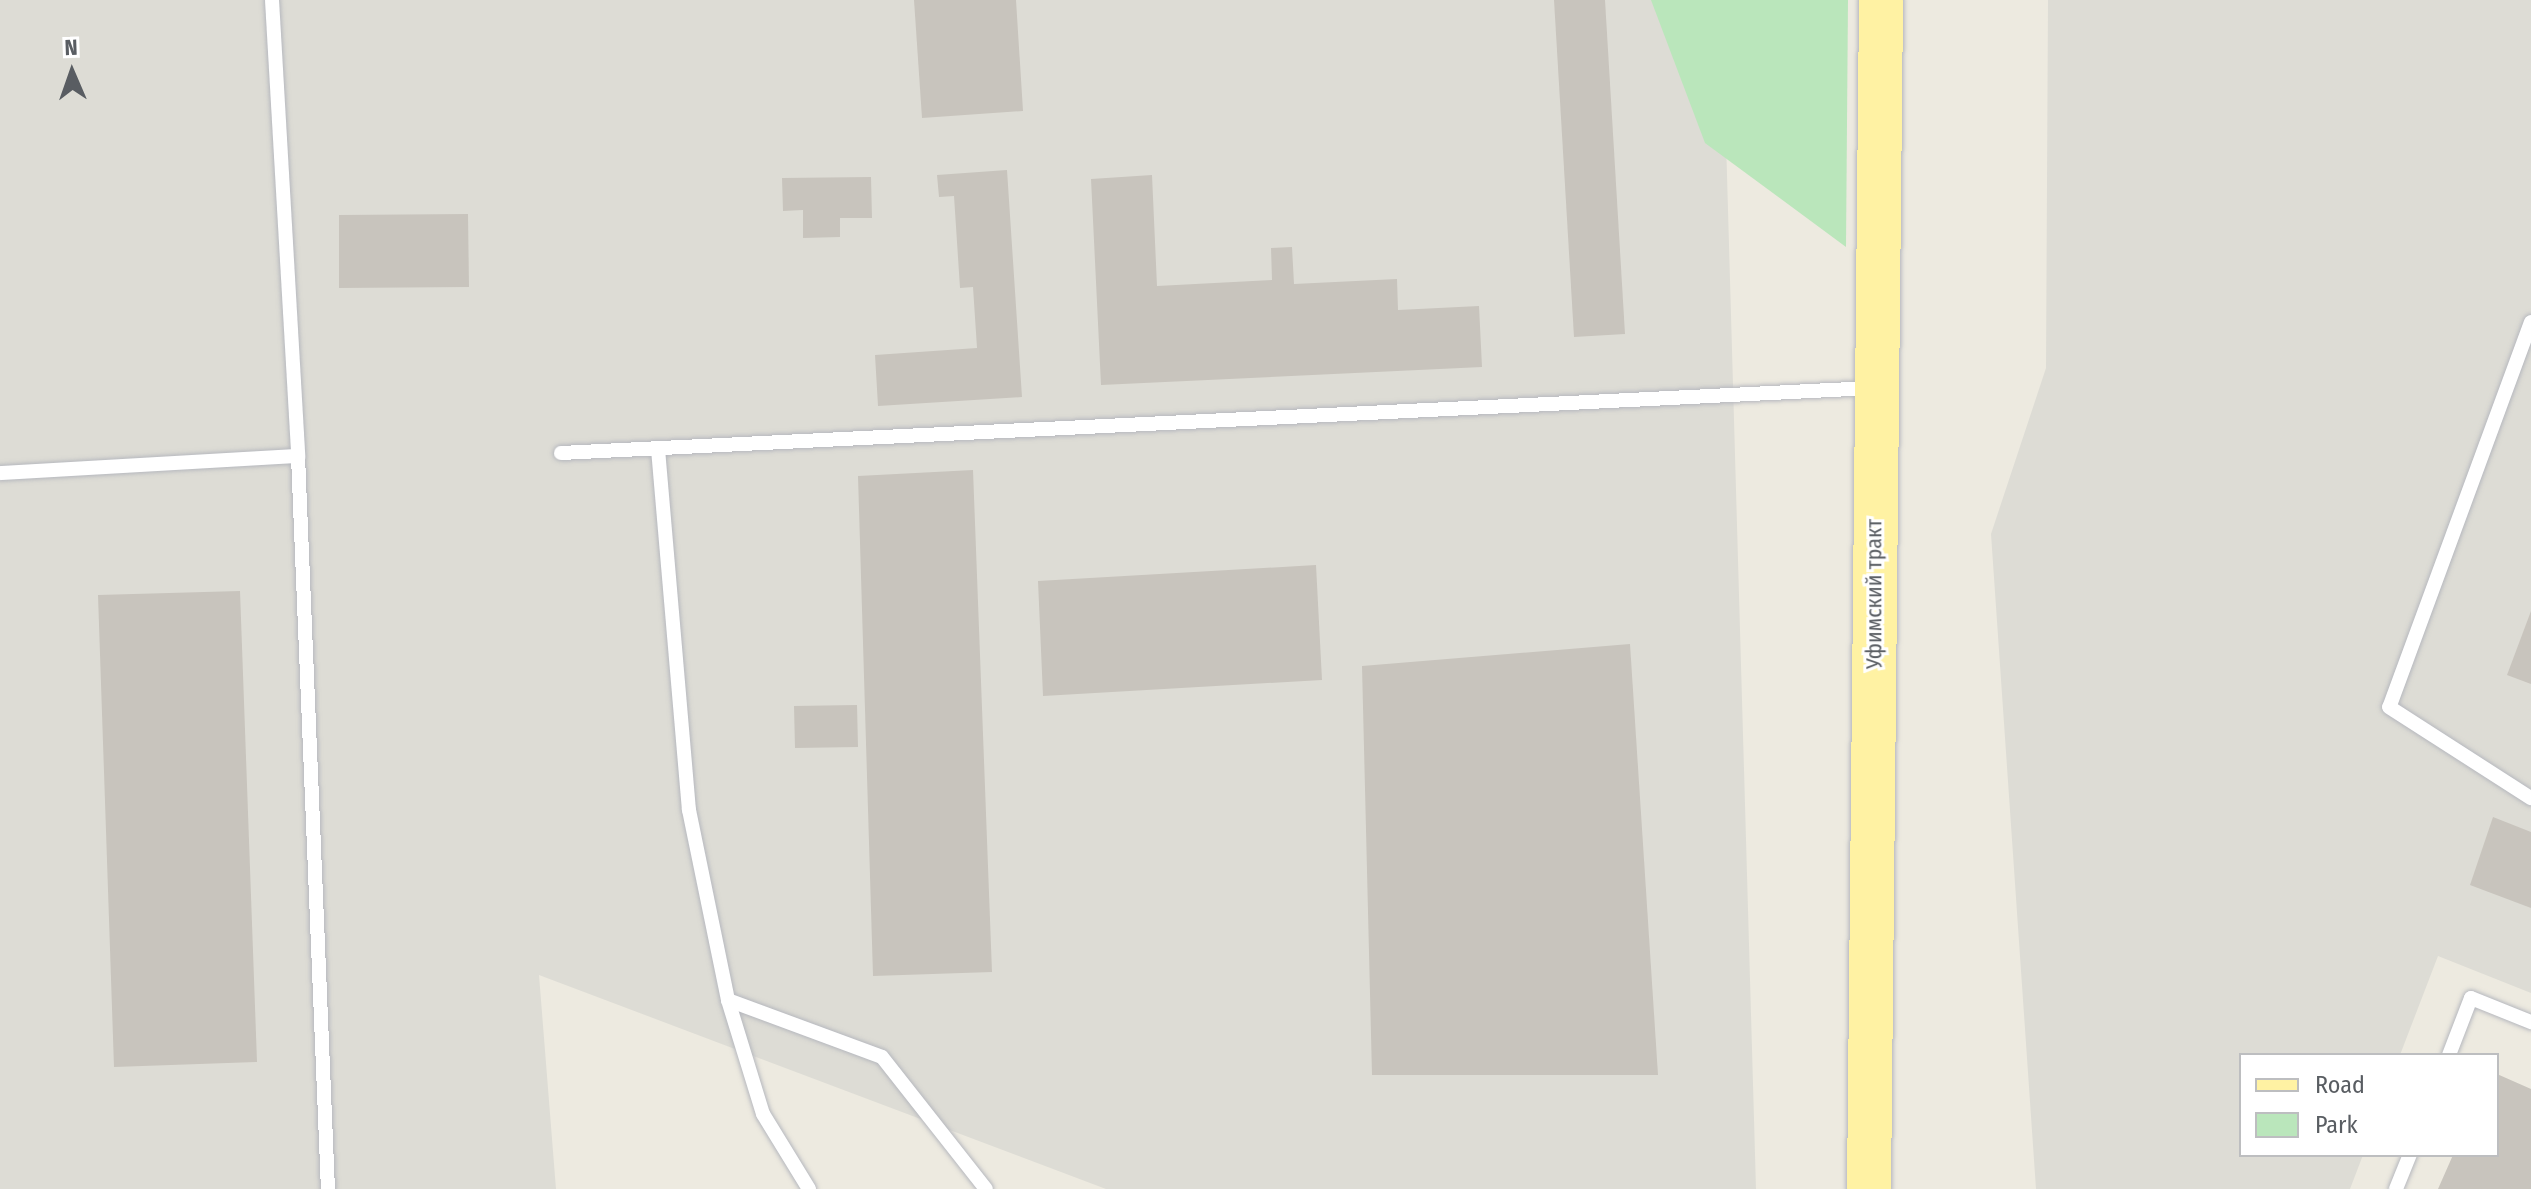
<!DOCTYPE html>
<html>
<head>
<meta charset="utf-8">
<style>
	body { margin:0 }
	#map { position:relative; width:2531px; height:1189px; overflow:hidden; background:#edeae0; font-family:"Fira Sans Condensed",sans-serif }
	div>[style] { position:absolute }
	.industrial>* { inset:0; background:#dddcd5 }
	.green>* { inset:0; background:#bae6bb }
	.building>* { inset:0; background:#c8c4bd }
	.roads { filter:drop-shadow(0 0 2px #b6b8be) drop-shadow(0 0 2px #b6b8be) }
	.service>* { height:14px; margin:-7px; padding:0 7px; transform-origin:7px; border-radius:7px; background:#fff }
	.primary>* { height:44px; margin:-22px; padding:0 22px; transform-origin:22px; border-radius:22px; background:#fff2a3 }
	span { translate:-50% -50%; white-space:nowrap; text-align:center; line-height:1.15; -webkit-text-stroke:6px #fff; paint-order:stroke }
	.street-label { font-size:22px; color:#595d62 }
	.legend { position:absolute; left:2239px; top:1053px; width:260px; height:104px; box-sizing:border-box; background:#fff; border:2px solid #bdbec0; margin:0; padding:10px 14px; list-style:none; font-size:24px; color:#595d62 }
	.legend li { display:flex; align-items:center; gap:16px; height:40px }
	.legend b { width:40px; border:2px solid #bdbec0 }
	.north { position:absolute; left:32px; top:32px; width:80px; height:80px; -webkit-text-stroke:6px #fff; paint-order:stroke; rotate:358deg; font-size:22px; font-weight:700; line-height:32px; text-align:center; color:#595d62 }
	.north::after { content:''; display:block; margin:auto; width:28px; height:36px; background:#595d62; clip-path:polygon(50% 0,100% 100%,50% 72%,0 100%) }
</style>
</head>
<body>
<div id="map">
	<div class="industrial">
		<i style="clip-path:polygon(0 0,1722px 0,1756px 1189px,1106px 1189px,539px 975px,556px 1189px,0 1189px)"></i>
		<i style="clip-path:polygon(2048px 0,2531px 0,2531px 993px,2438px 956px,2400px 1055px,2241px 1055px,2241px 1155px,2363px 1155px,2350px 1189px,2036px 1189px,1991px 534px,2046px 368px)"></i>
	</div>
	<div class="green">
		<i style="clip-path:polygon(1651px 0,1848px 0,1846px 247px,1705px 143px)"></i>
	</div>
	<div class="building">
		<i style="clip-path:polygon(914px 0,1016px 0,1023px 111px,922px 118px)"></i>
		<i style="clip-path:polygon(1554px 0,1605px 0,1625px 334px,1574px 337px)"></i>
		<i style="clip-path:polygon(1007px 170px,1022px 397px,878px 406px,875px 355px,977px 348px,973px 287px,960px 288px,954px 196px,939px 197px,937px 175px)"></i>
		<i style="clip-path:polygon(1152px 175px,1157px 286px,1272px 280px,1271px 248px,1292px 247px,1294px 284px,1397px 279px,1398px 310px,1479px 306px,1482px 367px,1101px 385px,1091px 179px)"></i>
		<i style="clip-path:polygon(871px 177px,872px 218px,840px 218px,840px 237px,803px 238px,803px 210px,783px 211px,782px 178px)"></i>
		<i style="clip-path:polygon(468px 214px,469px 287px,339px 288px,339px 215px)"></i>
		<i style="clip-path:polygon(973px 470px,992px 972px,873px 976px,858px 476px)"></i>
		<i style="clip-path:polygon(1316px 565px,1322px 680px,1043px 696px,1038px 581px)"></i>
		<i style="clip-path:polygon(240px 591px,257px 1062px,114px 1067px,98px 595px)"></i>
		<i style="clip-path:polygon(2531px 611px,2531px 684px,2507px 675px)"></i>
		<i style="clip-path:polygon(1630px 644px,1658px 1075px,1372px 1075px,1362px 666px)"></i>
		<i style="clip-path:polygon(857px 705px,858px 747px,795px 748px,794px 706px)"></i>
		<i style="clip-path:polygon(2493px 817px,2531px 832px,2531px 908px,2470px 885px)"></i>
		<i style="clip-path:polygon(2497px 1074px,2531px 1089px,2531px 1189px,2438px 1189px,2453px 1155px,2497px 1155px)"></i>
	</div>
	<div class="roads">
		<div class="service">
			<i style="left:272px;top:0;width:457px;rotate:86.7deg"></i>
			<i style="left:298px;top:456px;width:734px;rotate:87.66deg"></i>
			<i style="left:2531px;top:322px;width:410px;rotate:110.2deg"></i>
			<i style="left:2389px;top:707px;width:169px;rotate:32.7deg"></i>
			<i style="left:658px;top:449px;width:362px;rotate:85.1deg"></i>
			<i style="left:689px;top:810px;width:194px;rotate:78.4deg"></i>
			<i style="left:561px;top:453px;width:1313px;rotate:-2.84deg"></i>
			<i style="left:0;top:473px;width:298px;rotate:-3.3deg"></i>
			<i style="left:2449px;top:1055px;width:61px;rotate:-68.9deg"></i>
			<i style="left:2471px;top:998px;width:65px;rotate:21.8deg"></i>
			<i style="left:809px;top:1189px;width:88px;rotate:-121.5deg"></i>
			<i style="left:763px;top:1114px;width:119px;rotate:-107.1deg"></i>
			<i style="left:728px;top:1000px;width:164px;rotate:20.3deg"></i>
			<i style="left:882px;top:1057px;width:168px;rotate:51.8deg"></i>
			<i style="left:2396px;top:1189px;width:37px;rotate:-68deg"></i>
		</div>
		<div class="primary">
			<i style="left:1869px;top:1189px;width:1189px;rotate:-89.42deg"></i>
		</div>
	</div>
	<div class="street-label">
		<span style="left:1874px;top:594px;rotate:-90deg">Уфимский тракт</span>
	</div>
	<ul class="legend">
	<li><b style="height:10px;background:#fff2a3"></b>Road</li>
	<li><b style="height:22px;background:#bae6bb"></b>Park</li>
	</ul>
	<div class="north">N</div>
</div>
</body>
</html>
